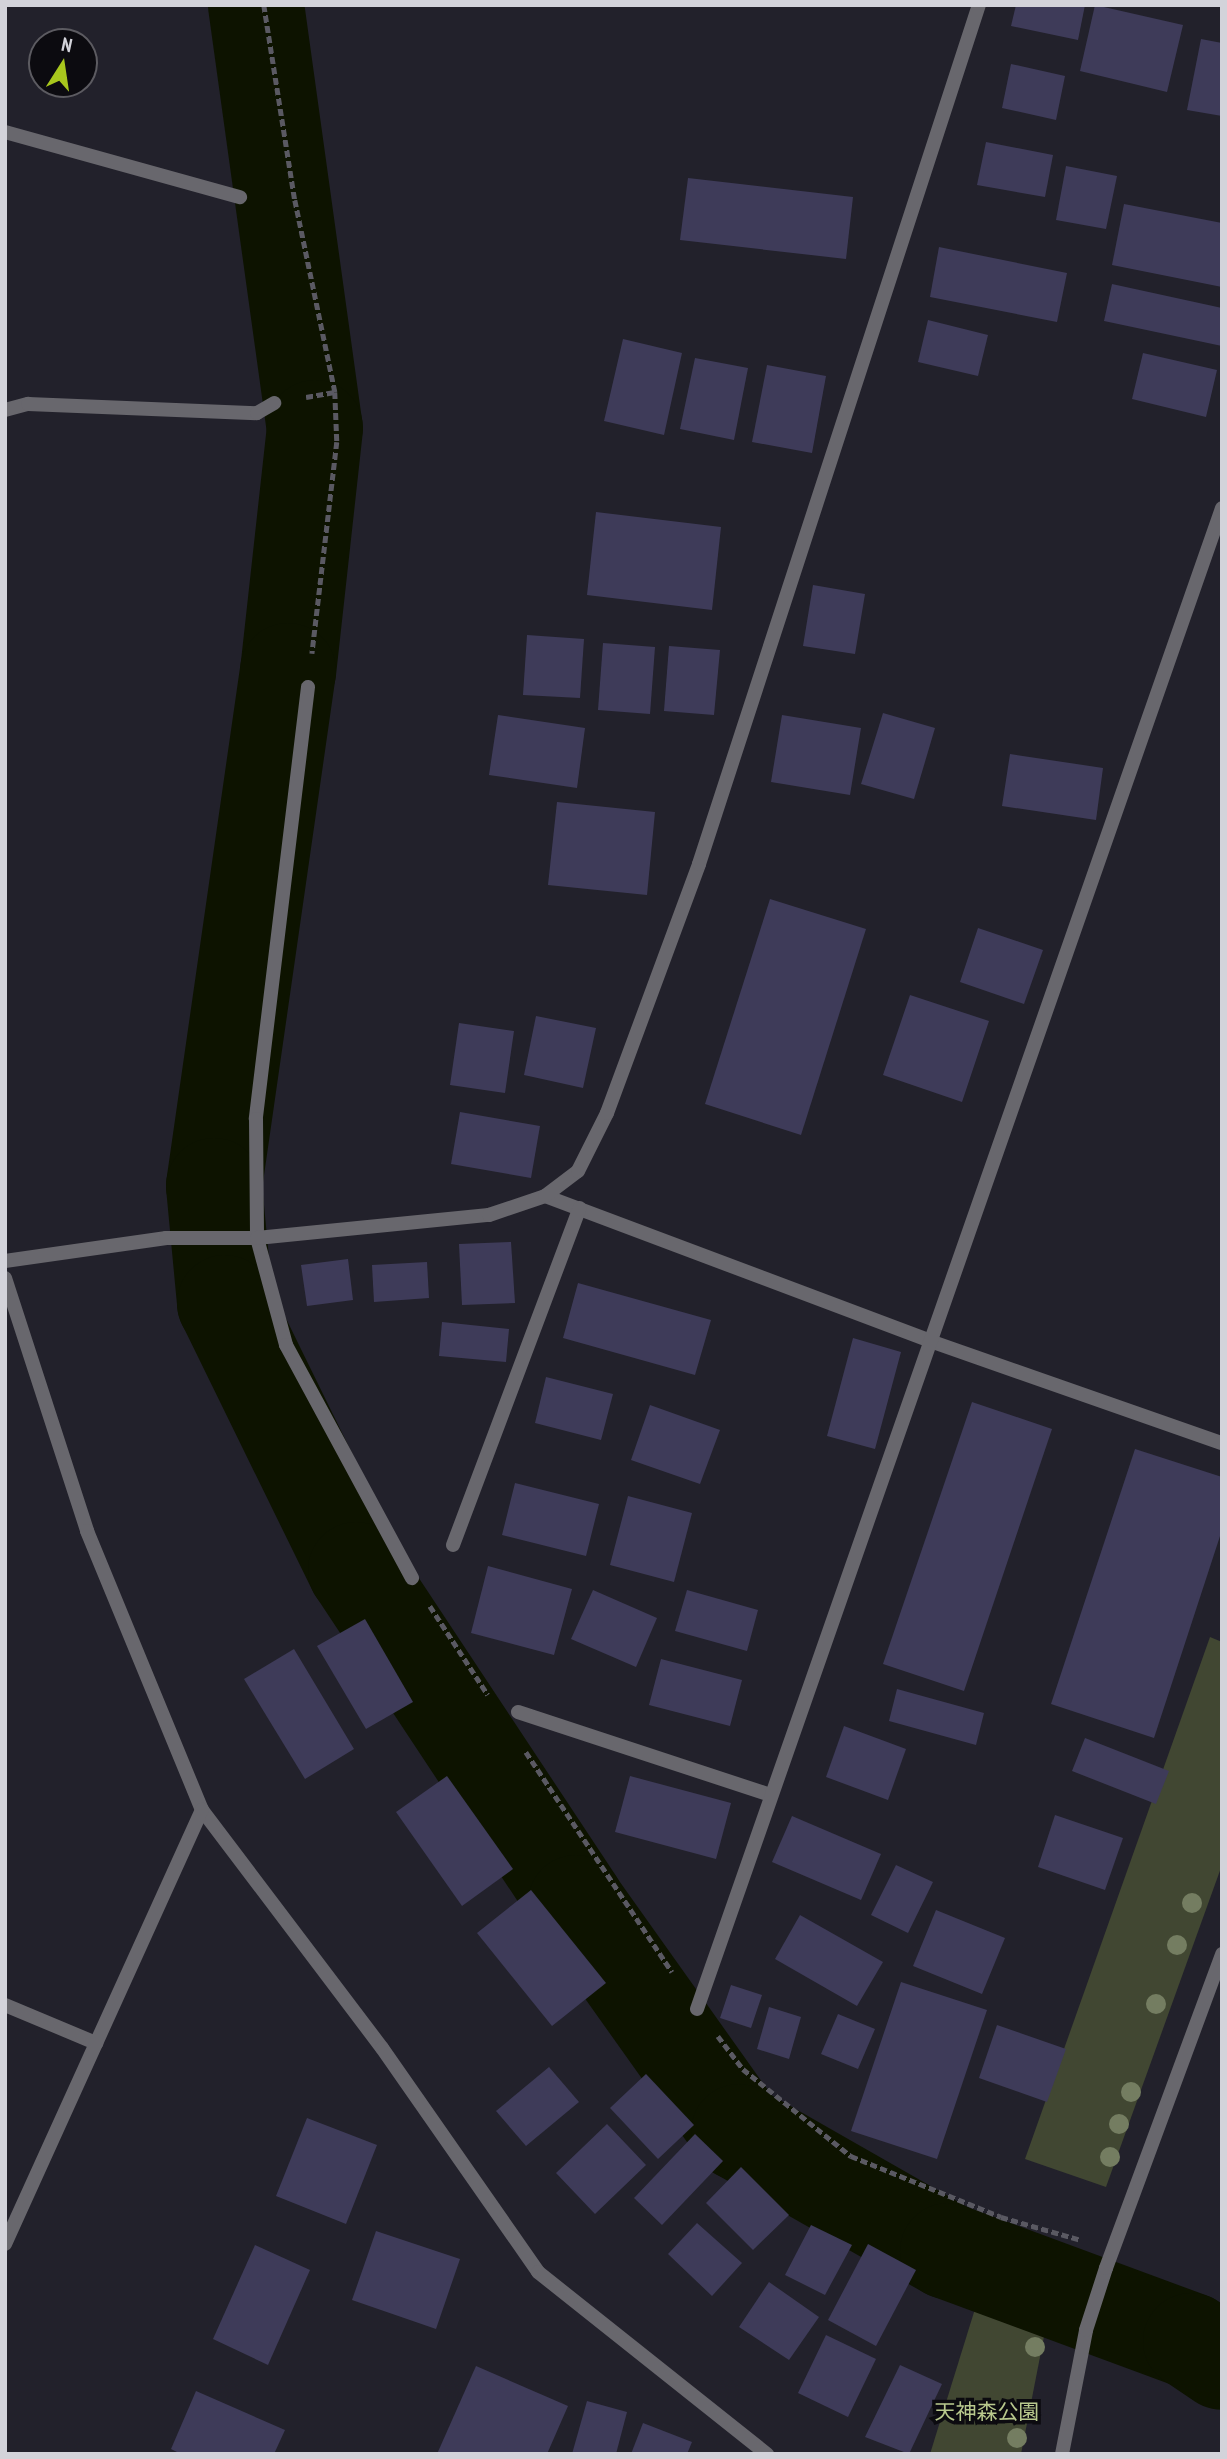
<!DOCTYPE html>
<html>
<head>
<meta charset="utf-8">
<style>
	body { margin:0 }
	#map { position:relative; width:1227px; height:2459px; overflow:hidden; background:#22212b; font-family:"PT Sans Narrow","Noto Sans JP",sans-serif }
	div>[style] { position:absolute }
	.green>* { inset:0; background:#414732 }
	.river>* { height:96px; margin:-48px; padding:0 48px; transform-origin:48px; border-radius:48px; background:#0d1300 }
	.building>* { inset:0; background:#3e3b59 }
	.path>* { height:4.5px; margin-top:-2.25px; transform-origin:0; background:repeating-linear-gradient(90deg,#5a5962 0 7px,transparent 0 10.5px) }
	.minor>* { height:14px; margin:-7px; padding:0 7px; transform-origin:7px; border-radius:7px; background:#68676d }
	.tertiary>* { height:14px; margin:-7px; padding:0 7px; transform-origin:7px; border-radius:7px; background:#68676d }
	.trees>* { width:20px; height:20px; margin:-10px; border-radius:50%; background:#747d61 }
	span { translate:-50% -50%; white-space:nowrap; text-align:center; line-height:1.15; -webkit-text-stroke:7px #0c0b10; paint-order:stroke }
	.park-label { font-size:21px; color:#b8c88d }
	.frame { position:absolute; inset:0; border:7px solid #d3d3da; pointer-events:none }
	.north { position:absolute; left:28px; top:28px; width:70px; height:70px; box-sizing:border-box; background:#0c0b10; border:2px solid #5c5b61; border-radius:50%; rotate:12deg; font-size:19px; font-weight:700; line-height:28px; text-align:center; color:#d3d3da }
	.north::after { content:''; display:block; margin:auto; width:24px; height:32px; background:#a8c71d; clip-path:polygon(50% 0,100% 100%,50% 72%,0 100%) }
</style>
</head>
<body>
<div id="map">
	<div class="green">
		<i style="clip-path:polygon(1210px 1637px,1222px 1642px,1222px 1865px,1106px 2187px,1025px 2159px)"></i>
		<i style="clip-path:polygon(979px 2296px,1049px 2311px,1021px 2454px,930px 2454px)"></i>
	</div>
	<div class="river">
		<i style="left:256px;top:5px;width:427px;rotate:82.1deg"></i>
		<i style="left:315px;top:428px;width:244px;rotate:96.3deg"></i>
		<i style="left:288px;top:671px;width:520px;rotate:98.18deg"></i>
		<i style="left:214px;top:1186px;width:118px;rotate:84.6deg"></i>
		<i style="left:225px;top:1303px;width:297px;rotate:63.9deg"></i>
		<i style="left:356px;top:1570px;width:399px;rotate:56.5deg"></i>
		<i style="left:576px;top:1903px;width:281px;rotate:54.6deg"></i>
		<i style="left:739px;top:2132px;width:241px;rotate:29.7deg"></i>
		<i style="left:948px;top:2251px;width:259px;rotate:20.3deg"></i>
		<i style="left:1191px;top:2341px;width:37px;rotate:34deg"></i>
	</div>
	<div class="building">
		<i style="clip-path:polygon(1016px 5px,1085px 5px,1078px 40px,1011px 26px)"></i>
		<i style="clip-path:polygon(1095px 5px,1183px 25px,1167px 92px,1080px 71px)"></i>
		<i style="clip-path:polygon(1201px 39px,1222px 43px,1222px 116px,1187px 110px)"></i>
		<i style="clip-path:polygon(1011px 64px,1065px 76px,1056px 120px,1002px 108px)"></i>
		<i style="clip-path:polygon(986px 142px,1053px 155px,1045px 197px,977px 185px)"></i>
		<i style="clip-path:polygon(1066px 166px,1117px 176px,1106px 229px,1056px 220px)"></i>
		<i style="clip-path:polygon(688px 178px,853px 197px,846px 259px,680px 240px)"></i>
		<i style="clip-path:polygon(1124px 204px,1222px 223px,1222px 287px,1112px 265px)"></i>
		<i style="clip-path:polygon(939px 247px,1067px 273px,1057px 322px,930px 297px)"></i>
		<i style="clip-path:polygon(1112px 284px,1222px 308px,1222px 346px,1104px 321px)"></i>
		<i style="clip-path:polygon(928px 320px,988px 335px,978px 376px,918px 362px)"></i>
		<i style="clip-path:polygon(623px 339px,682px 353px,664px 435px,604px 421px)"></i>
		<i style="clip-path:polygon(1143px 353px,1217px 370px,1206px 417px,1132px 399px)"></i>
		<i style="clip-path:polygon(695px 358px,748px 368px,734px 440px,680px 429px)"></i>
		<i style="clip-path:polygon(767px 365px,826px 376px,812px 453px,752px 442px)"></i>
		<i style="clip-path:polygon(596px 512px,721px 527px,712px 610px,587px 595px)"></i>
		<i style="clip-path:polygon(813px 585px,865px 594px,855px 654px,803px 646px)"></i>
		<i style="clip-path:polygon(527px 635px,584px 639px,580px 698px,523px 695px)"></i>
		<i style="clip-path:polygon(603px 643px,655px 647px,650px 714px,598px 710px)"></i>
		<i style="clip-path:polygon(669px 646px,720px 650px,714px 715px,664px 711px)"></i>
		<i style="clip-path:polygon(883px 713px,935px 728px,914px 799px,861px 784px)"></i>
		<i style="clip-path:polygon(498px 715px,585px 728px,577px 788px,489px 775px)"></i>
		<i style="clip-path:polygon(782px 715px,861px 728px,850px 795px,771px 782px)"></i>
		<i style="clip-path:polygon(1010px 754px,1103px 768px,1096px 820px,1002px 806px)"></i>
		<i style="clip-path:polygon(557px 802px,655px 812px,647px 895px,548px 885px)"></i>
		<i style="clip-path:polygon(770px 899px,866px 929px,801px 1135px,705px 1104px)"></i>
		<i style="clip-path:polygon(978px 928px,1043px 950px,1024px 1004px,960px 982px)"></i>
		<i style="clip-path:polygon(910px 995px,989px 1021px,962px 1102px,883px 1075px)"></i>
		<i style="clip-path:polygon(536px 1016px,596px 1028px,583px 1088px,524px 1075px)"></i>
		<i style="clip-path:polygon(459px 1023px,514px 1031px,505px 1093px,450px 1085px)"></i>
		<i style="clip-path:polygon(460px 1112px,540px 1126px,531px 1178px,451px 1164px)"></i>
		<i style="clip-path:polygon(511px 1242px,515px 1303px,462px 1305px,459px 1244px)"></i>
		<i style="clip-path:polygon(348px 1259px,353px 1300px,307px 1306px,301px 1265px)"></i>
		<i style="clip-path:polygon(427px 1262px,429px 1298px,374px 1302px,372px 1265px)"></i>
		<i style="clip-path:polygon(578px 1283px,711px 1320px,695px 1375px,563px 1338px)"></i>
		<i style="clip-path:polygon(442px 1322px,509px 1329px,506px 1362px,439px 1356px)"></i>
		<i style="clip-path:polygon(853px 1338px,901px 1352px,875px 1449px,827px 1436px)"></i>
		<i style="clip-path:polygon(546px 1377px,613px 1394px,601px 1440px,535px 1423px)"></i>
		<i style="clip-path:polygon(972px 1402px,1052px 1429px,964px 1691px,883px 1664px)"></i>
		<i style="clip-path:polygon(650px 1405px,720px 1430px,700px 1484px,631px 1460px)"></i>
		<i style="clip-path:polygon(1135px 1449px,1222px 1477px,1222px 1530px,1154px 1738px,1051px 1704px)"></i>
		<i style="clip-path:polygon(515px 1483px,599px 1504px,586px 1556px,502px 1535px)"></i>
		<i style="clip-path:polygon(628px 1496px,692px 1513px,674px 1582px,610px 1565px)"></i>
		<i style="clip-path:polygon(488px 1566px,572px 1589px,554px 1655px,471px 1633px)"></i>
		<i style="clip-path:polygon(593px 1590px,657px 1618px,636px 1667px,571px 1639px)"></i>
		<i style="clip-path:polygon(687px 1590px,758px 1610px,747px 1651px,675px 1631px)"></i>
		<i style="clip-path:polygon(365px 1619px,413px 1702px,366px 1729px,317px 1646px)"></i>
		<i style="clip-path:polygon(294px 1649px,354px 1749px,305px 1779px,244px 1679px)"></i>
		<i style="clip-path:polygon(661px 1659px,742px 1680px,730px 1726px,649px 1705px)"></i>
		<i style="clip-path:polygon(897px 1689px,984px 1713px,976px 1745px,889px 1721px)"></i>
		<i style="clip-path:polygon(844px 1726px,906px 1749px,888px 1800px,826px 1777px)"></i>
		<i style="clip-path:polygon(1085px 1738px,1169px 1771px,1156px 1804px,1072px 1771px)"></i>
		<i style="clip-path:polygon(447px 1776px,513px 1869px,462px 1906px,396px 1812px)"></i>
		<i style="clip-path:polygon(630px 1776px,731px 1803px,716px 1859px,615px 1832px)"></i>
		<i style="clip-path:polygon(1055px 1815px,1123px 1838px,1105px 1890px,1038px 1867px)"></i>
		<i style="clip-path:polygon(792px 1816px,881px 1854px,861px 1900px,772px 1862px)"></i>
		<i style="clip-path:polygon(896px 1865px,933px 1882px,908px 1933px,871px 1915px)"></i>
		<i style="clip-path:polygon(531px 1890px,606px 1983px,552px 2026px,477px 1933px)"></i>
		<i style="clip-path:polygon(936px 1910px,1005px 1938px,982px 1994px,913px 1966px)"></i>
		<i style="clip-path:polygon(800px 1915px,883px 1962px,857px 2006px,775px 1959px)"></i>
		<i style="clip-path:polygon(901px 1982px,987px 2010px,937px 2159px,851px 2131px)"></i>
		<i style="clip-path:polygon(731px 1985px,762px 1995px,751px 2028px,720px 2018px)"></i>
		<i style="clip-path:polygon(769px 2007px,801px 2017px,789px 2059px,757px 2049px)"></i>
		<i style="clip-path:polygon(838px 2014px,875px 2029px,858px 2069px,821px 2054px)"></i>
		<i style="clip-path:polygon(997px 2025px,1066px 2049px,1047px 2102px,979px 2078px)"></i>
		<i style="clip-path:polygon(549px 2067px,579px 2102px,526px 2146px,496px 2111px)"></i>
		<i style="clip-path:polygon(646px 2074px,694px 2125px,658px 2159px,610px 2108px)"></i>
		<i style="clip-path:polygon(307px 2118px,377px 2145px,346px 2224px,276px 2196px)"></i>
		<i style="clip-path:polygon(607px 2124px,646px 2165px,595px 2214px,556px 2173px)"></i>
		<i style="clip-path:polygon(695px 2134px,723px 2161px,662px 2225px,634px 2198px)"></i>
		<i style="clip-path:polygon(741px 2167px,789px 2215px,753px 2250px,706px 2203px)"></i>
		<i style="clip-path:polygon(697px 2223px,742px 2263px,712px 2296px,668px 2254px)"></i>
		<i style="clip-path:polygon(811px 2225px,852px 2245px,825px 2295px,785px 2275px)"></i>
		<i style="clip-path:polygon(376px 2231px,460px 2259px,436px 2329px,352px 2300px)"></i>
		<i style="clip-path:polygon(868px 2244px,916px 2270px,876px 2346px,828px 2320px)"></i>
		<i style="clip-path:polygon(255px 2245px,310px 2270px,268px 2365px,213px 2339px)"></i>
		<i style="clip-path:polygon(769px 2282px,819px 2317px,789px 2360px,739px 2327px)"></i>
		<i style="clip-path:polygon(826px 2335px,876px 2359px,848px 2417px,798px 2393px)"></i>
		<i style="clip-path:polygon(900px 2365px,942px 2384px,909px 2454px,865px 2437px)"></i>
		<i style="clip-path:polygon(476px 2366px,568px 2406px,547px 2454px,437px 2454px)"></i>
		<i style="clip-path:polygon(196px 2391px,285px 2430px,274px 2454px,181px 2454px,171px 2449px)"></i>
		<i style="clip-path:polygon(587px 2401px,627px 2412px,616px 2454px,572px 2454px)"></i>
		<i style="clip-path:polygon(643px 2423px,692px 2442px,687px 2454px,631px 2454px)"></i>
	</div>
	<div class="path">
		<i style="left:264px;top:5px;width:197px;rotate:81deg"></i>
		<i style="left:295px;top:200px;width:196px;rotate:78.2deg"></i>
		<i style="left:335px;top:392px;width:50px;rotate:87.7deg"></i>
		<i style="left:337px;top:442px;width:213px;rotate:96.7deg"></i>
		<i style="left:306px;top:397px;width:29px;rotate:-10deg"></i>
		<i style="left:430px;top:1606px;width:106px;rotate:56.9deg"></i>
		<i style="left:526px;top:1752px;width:264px;rotate:56.4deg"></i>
		<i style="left:718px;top:2036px;width:41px;rotate:52.9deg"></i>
		<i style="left:743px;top:2069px;width:139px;rotate:38.9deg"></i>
		<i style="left:851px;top:2156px;width:162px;rotate:22.1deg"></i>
		<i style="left:1001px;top:2217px;width:83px;rotate:16deg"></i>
	</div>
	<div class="minor">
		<i style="left:5px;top:132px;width:244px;rotate:15.5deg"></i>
		<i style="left:5px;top:410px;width:24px;rotate:-15deg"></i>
		<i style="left:28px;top:404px;width:229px;rotate:2.3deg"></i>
		<i style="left:257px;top:413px;width:20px;rotate:-30deg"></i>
		<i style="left:308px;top:687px;width:435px;rotate:96.9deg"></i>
		<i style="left:256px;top:1119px;width:119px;rotate:89.5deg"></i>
		<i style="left:257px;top:1238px;width:111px;rotate:74.8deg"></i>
		<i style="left:286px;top:1345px;width:265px;rotate:61.6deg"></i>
		<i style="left:545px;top:1196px;width:411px;rotate:20.6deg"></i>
		<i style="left:930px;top:1341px;width:309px;rotate:19.3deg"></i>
		<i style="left:5px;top:1261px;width:163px;rotate:-8.1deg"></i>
		<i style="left:166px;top:1238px;width:91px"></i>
		<i style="left:257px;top:1238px;width:233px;rotate:-5.7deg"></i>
		<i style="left:489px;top:1215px;width:59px;rotate:-18.7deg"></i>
		<i style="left:545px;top:1196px;width:41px;rotate:-37.1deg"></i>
		<i style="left:578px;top:1171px;width:65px;rotate:-63.4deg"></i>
		<i style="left:607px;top:1113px;width:265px;rotate:-69.7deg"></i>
		<i style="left:699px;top:864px;width:903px;rotate:-71.95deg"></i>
		<i style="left:5px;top:1278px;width:266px;rotate:72deg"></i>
		<i style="left:87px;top:1531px;width:302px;rotate:67.6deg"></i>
		<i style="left:202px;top:1810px;width:298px;rotate:52.9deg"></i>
		<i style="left:382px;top:2048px;width:273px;rotate:55.1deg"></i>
		<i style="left:538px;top:2272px;width:293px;rotate:38.5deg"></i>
		<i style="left:453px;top:1545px;width:360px;rotate:-69.4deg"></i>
		<i style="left:518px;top:1712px;width:266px;rotate:18.2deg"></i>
		<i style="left:5px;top:2005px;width:99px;rotate:22.7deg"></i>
		<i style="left:697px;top:2009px;width:1590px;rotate:-70.72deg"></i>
		<i style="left:5px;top:2244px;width:477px;rotate:-65.6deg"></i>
	</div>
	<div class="tertiary">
		<i style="left:1062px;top:2454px;width:126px;rotate:-79deg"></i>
		<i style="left:1086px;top:2330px;width:65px;rotate:-72.1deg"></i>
		<i style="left:1106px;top:2268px;width:335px;rotate:-69.7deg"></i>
	</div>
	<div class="trees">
		<i style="left:1192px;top:1903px"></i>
		<i style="left:1177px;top:1945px"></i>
		<i style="left:1156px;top:2004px"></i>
		<i style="left:1131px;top:2092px"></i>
		<i style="left:1119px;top:2124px"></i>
		<i style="left:1110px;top:2157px"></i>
		<i style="left:1035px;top:2347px"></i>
		<i style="left:1017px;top:2438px"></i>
	</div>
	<div class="park-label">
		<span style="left:987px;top:2412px">天神森公園</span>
	</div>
	<div class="frame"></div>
	<div class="north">N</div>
</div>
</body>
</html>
